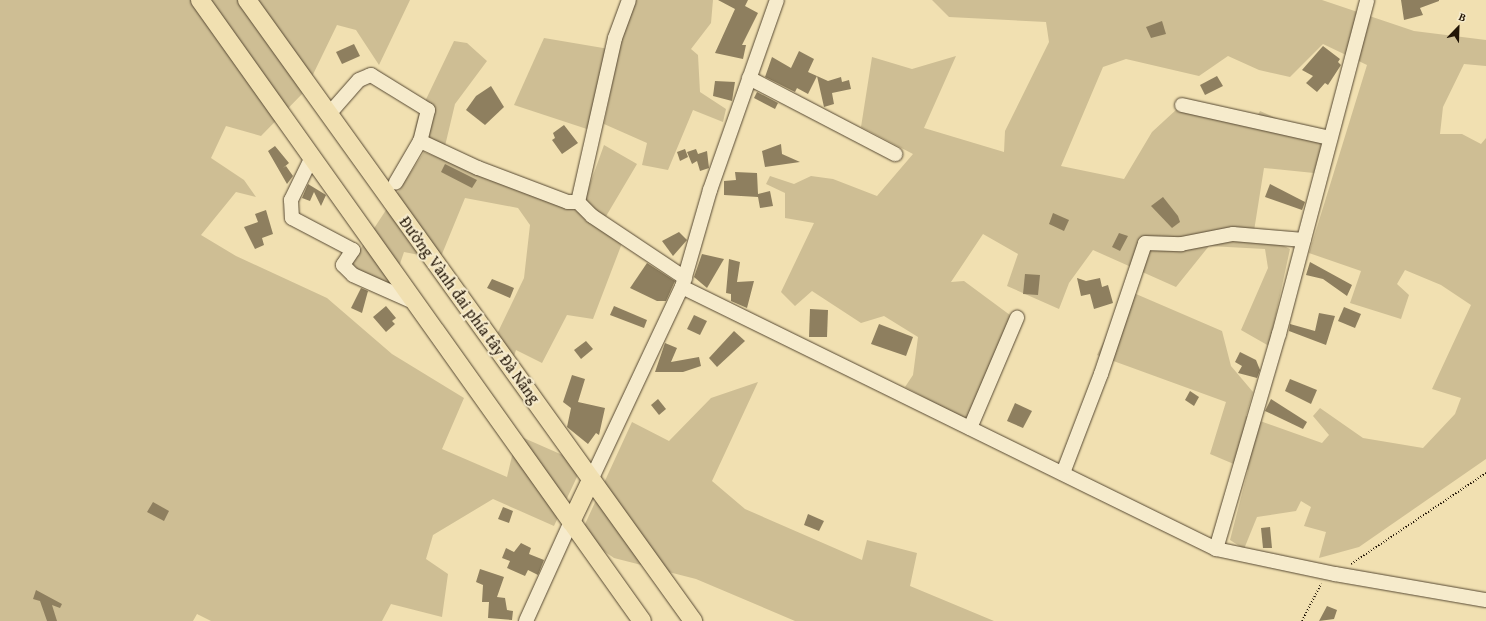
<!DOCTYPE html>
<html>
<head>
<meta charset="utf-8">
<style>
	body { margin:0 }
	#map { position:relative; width:1486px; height:621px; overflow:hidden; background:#f1e0b1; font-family:"Gentium Book Plus",serif }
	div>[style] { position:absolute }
	.green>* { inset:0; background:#cebe94 }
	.building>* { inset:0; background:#8e7f5f }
	.path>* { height:2px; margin-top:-1px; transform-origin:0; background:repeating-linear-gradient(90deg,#231607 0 1px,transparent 0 3px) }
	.roads { filter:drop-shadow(0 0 1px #564832) drop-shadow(0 0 1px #564832) }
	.minor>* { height:14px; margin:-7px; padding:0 7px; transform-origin:7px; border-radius:7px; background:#f6ebcc }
	.major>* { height:18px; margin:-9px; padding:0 9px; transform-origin:9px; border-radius:9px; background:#f1e0b1 }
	span { translate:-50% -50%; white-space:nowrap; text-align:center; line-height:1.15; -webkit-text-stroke:4px #f6ebcc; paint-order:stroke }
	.street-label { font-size:16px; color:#231607 }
	.north { position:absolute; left:1438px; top:8px; width:40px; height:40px; -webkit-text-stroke:3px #f6ebcc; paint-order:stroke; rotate:23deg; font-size:11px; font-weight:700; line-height:16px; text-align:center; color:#231607 }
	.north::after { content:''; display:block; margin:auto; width:14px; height:18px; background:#231607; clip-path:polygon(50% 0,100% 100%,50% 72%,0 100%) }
</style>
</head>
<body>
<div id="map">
	<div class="green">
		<i style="clip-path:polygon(0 0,410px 0,379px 65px,356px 30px,337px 25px,305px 91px,261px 136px,226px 126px,211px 158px,244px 180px,256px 197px,236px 192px,201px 235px,236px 256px,327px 298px,392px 354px,464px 398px,442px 449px,507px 477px,517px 435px,583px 464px,554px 526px,493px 499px,433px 535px,426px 559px,448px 574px,442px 617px,391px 604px,382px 621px,211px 621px,197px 614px,193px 621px,0 621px)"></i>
		<i style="clip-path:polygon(636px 0,713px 0,711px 23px,691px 49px,698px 55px,700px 92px,726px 109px,723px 122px,693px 110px,668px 170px,642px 165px,647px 143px,604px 124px,620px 45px)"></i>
		<i style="clip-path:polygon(932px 0,1322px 0,1414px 31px,1486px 40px,1486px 66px,1464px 64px,1443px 107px,1440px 134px,1462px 134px,1481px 144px,1486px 138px,1486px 459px,1359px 547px,1319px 558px,1326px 532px,1304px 526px,1311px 507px,1301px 501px,1296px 511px,1257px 517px,1244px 549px,1230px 540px,1248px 470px,1210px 454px,1226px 402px,1097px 355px,1129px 291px,1222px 331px,1231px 366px,1253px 392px,1246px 416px,1322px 443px,1329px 435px,1313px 416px,1320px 408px,1363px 438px,1423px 448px,1455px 414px,1461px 398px,1432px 389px,1471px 305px,1441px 285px,1405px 270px,1397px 284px,1409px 295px,1401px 319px,1350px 303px,1361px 271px,1309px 253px,1367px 65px,1323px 44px,1290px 77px,1259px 70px,1228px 56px,1199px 76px,1126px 59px,1103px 67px,1061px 166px,1124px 179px,1152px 132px,1177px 109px,1254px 122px,1260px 111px,1323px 139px,1314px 173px,1264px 168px,1254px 231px,1290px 249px,1269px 346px,1241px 330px,1268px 268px,1265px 249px,1209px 246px,1176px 287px,1093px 250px,1069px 283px,1059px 309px,1007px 286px,1018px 254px,983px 234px,951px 282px,964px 281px,1014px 318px,976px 425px,905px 387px,913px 375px,918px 337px,884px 316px,861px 323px,812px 291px,795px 306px,781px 292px,814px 223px,785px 218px,785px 193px,766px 184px,770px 176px,794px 184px,811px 176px,833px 179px,877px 196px,913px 154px,861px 127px,872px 57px,912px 69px,956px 56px,924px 128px,1004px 152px,1005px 131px,1049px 42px,1046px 22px,949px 17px)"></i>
		<i style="clip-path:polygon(544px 38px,609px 49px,593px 131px,514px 105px)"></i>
		<i style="clip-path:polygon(454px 41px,467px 43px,487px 61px,455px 104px,445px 146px,413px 137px,418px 116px)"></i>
		<i style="clip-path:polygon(604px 145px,637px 164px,605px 218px,624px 238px,593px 319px,567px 315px,542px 363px,516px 350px,513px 359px,497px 334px,524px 278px,530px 225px,518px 208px,465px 198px,440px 259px,404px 252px,392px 287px,350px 265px,424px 152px,580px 212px)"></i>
		<i style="clip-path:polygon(758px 382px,712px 481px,745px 509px,862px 560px,867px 540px,917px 553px,910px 586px,994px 621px,795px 621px,696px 579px,614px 558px,580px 535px,632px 422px,669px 441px,711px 398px)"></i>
	</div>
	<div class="building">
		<i style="clip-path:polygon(718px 0,748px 0,745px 6px,758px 13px,742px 45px,746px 45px,743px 59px,715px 53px,735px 9px)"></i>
		<i style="clip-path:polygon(1401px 0,1439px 0,1439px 1px,1420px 8px,1423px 15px,1404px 20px)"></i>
		<i style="clip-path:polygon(1162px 21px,1166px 34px,1151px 38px,1146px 27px)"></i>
		<i style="clip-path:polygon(354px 44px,360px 56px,342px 64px,336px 52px)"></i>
		<i style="clip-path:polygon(1323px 46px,1340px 59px,1338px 62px,1341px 65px,1328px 85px,1325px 83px,1317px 92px,1306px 83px,1313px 76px,1302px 70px)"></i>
		<i style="clip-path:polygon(799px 51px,814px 59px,808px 72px,828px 81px,841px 77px,842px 82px,849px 80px,851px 89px,832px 93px,834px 104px,824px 107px,817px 76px,808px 94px,797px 88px,795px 92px,765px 77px,772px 57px,791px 68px)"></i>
		<i style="clip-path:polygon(1217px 76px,1223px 86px,1205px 95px,1200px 85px)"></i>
		<i style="clip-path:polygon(715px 81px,735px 82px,732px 101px,713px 96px)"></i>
		<i style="clip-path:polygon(491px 86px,504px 107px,485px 125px,466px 110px,476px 96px)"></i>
		<i style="clip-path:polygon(757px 92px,778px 103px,775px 109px,754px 98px)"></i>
		<i style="clip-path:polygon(564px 125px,578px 143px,562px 154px,552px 140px,555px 138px,553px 133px)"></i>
		<i style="clip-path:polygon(781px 144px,782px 154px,800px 162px,765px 167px,762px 151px)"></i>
		<i style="clip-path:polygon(275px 146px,289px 163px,283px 168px,286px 166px,293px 176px,287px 184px,268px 151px)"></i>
		<i style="clip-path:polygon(685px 149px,688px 157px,680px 161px,677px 152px)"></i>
		<i style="clip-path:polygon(696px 149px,698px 154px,707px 151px,709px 168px,700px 171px,697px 161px,692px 164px,687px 152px)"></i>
		<i style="clip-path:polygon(445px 164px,477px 180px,472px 188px,441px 172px)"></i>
		<i style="clip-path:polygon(735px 172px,757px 173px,758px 194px,770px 191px,773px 206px,760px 208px,758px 197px,724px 195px,724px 181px,736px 180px)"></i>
		<i style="clip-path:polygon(308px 184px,326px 195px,321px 206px,314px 192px,310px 201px,302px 198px)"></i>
		<i style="clip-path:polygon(1270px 184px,1305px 202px,1302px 210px,1265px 197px)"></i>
		<i style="clip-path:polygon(1163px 197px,1178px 216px,1180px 222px,1172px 228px,1151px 206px)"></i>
		<i style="clip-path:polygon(266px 210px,273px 234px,262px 238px,264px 245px,255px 249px,244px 227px,258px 222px,255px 214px)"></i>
		<i style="clip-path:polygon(1053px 213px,1069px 220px,1064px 231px,1049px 224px)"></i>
		<i style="clip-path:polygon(679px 232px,687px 240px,673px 256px,662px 241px)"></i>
		<i style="clip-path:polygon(1119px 233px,1128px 236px,1120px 251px,1112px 247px)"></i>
		<i style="clip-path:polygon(702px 254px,724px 259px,707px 288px,694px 277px)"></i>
		<i style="clip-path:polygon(729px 259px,740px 262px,737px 282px,754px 281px,747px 308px,731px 301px,731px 294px,726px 293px)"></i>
		<i style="clip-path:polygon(1310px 262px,1352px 285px,1347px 296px,1323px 279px,1306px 275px)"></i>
		<i style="clip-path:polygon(647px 263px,675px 281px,666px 301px,657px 301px,630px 288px)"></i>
		<i style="clip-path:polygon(1025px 274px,1040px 275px,1038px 295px,1023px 294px)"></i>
		<i style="clip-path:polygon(1077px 278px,1086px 281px,1100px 278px,1102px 287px,1108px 285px,1113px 303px,1094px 309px,1090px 294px,1081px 296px)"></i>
		<i style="clip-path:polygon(492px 279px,514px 288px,510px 298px,487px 288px)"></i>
		<i style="clip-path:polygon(361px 288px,368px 291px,362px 313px,351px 308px)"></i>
		<i style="clip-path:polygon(386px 306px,396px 318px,392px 321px,395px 324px,386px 332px,373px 317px)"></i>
		<i style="clip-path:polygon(614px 306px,647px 320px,644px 328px,610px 315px)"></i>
		<i style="clip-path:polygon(1344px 307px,1361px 314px,1355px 328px,1338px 321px)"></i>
		<i style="clip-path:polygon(810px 309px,828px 310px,827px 337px,809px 337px)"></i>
		<i style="clip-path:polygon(1319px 313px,1335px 316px,1326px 345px,1289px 331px,1290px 324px,1315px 331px)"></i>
		<i style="clip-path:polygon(694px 315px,707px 321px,700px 335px,687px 329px)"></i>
		<i style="clip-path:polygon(879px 324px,913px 337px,906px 356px,871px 344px)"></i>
		<i style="clip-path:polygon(734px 331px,745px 341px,717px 367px,709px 358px)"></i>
		<i style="clip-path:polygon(586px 341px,593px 349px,581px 359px,574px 350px)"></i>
		<i style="clip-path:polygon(665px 343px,677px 348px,671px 362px,699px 357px,701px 366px,683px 372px,655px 372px)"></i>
		<i style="clip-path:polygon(1240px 352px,1256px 360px,1260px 370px,1257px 378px,1238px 373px,1242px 366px,1235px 362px)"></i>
		<i style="clip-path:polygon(572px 375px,585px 379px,578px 402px,605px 408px,599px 435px,596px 433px,588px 444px,567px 427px,571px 408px,563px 402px)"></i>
		<i style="clip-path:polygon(1290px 379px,1317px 390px,1311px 404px,1285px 391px)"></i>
		<i style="clip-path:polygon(1190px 391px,1199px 397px,1194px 406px,1185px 400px)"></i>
		<i style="clip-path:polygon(658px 399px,666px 409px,659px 415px,651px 405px)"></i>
		<i style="clip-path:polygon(1271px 399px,1307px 422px,1303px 429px,1265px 411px)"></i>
		<i style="clip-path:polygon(1015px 403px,1032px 411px,1023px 428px,1007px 421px)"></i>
		<i style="clip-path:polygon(153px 502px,169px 511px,164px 521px,147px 512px)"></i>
		<i style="clip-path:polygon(503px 507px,513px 511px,509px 523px,498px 519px)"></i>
		<i style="clip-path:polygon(808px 514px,824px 521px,819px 531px,804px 525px)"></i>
		<i style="clip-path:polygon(1270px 527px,1272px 548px,1263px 548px,1261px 528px)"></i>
		<i style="clip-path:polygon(521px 543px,531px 548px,529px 554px,544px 560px,538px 575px,528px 570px,525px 576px,507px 568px,510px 561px,502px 558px,506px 548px,514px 552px)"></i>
		<i style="clip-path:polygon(480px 569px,504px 577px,497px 597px,505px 598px,507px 610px,513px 611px,512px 620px,488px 618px,489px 602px,482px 602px,483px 585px,476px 582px)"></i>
		<i style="clip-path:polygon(36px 590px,62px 604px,60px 608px,52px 605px,57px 621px,47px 621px,40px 601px,33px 599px)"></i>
		<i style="clip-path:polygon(1327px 606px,1337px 610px,1334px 619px,1319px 621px)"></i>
	</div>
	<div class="path">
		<i style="left:1351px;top:564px;width:163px;rotate:-34deg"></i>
		<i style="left:1302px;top:621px;width:42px;rotate:-62.8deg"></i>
	</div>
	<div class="roads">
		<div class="minor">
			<i style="left:749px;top:78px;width:165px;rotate:27.5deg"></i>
			<i style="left:1182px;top:105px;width:152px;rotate:12.6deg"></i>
			<i style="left:329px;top:114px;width:45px;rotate:-48.6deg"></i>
			<i style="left:359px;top:80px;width:13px;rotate:-23deg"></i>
			<i style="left:371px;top:75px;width:67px;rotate:31.6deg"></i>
			<i style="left:428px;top:110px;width:32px;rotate:104deg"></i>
			<i style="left:420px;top:141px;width:48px;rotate:120.3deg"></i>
			<i style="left:420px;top:141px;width:64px;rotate:25deg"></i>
			<i style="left:478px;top:168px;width:96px;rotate:20.7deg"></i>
			<i style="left:568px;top:202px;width:10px"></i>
			<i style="left:578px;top:202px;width:168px;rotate:-77.3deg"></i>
			<i style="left:615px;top:38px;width:40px;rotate:-69.8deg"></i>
			<i style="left:312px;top:157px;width:48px;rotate:116deg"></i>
			<i style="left:291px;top:200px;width:18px;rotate:87deg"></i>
			<i style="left:292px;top:218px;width:69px;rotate:27.7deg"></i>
			<i style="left:353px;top:250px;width:18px;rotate:124deg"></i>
			<i style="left:343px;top:265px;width:14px;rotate:45deg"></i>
			<i style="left:353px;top:275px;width:69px;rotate:24deg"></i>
			<i style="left:578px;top:202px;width:20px;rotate:45deg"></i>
			<i style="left:592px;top:216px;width:112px;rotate:33.7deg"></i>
			<i style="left:682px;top:287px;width:595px;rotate:26.13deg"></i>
			<i style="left:1216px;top:549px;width:122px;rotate:11.9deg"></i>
			<i style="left:1335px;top:574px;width:153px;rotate:9.8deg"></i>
			<i style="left:970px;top:428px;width:120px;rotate:-66.9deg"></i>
			<i style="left:1063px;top:473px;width:106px;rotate:-69deg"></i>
			<i style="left:1101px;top:374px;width:138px;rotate:-71.4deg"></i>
			<i style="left:1145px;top:243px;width:36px;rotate:2deg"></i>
			<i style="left:1181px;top:244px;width:53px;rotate:-10.9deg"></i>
			<i style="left:1233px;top:234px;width:71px;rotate:4.8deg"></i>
			<i style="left:591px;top:480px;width:213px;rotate:-64.8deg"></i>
			<i style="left:682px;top:287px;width:101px;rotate:-73.9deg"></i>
			<i style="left:710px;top:190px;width:201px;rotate:-70.6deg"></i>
			<i style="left:1216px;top:549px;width:224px;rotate:-73.7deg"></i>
			<i style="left:1279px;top:334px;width:345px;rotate:-75.2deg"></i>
			<i style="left:526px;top:621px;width:109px;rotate:-65.6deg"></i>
		</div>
		<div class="major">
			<i style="left:200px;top:0;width:762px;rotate:54.56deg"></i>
			<i style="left:247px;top:0;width:765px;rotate:54.31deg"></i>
			<i style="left:571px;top:522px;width:47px;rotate:-64.5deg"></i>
		</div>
	</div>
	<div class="street-label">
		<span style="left:470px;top:310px;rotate:54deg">Đường Vành đai phía tây Đà Nẵng</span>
	</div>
	<div class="north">B</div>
</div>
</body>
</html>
